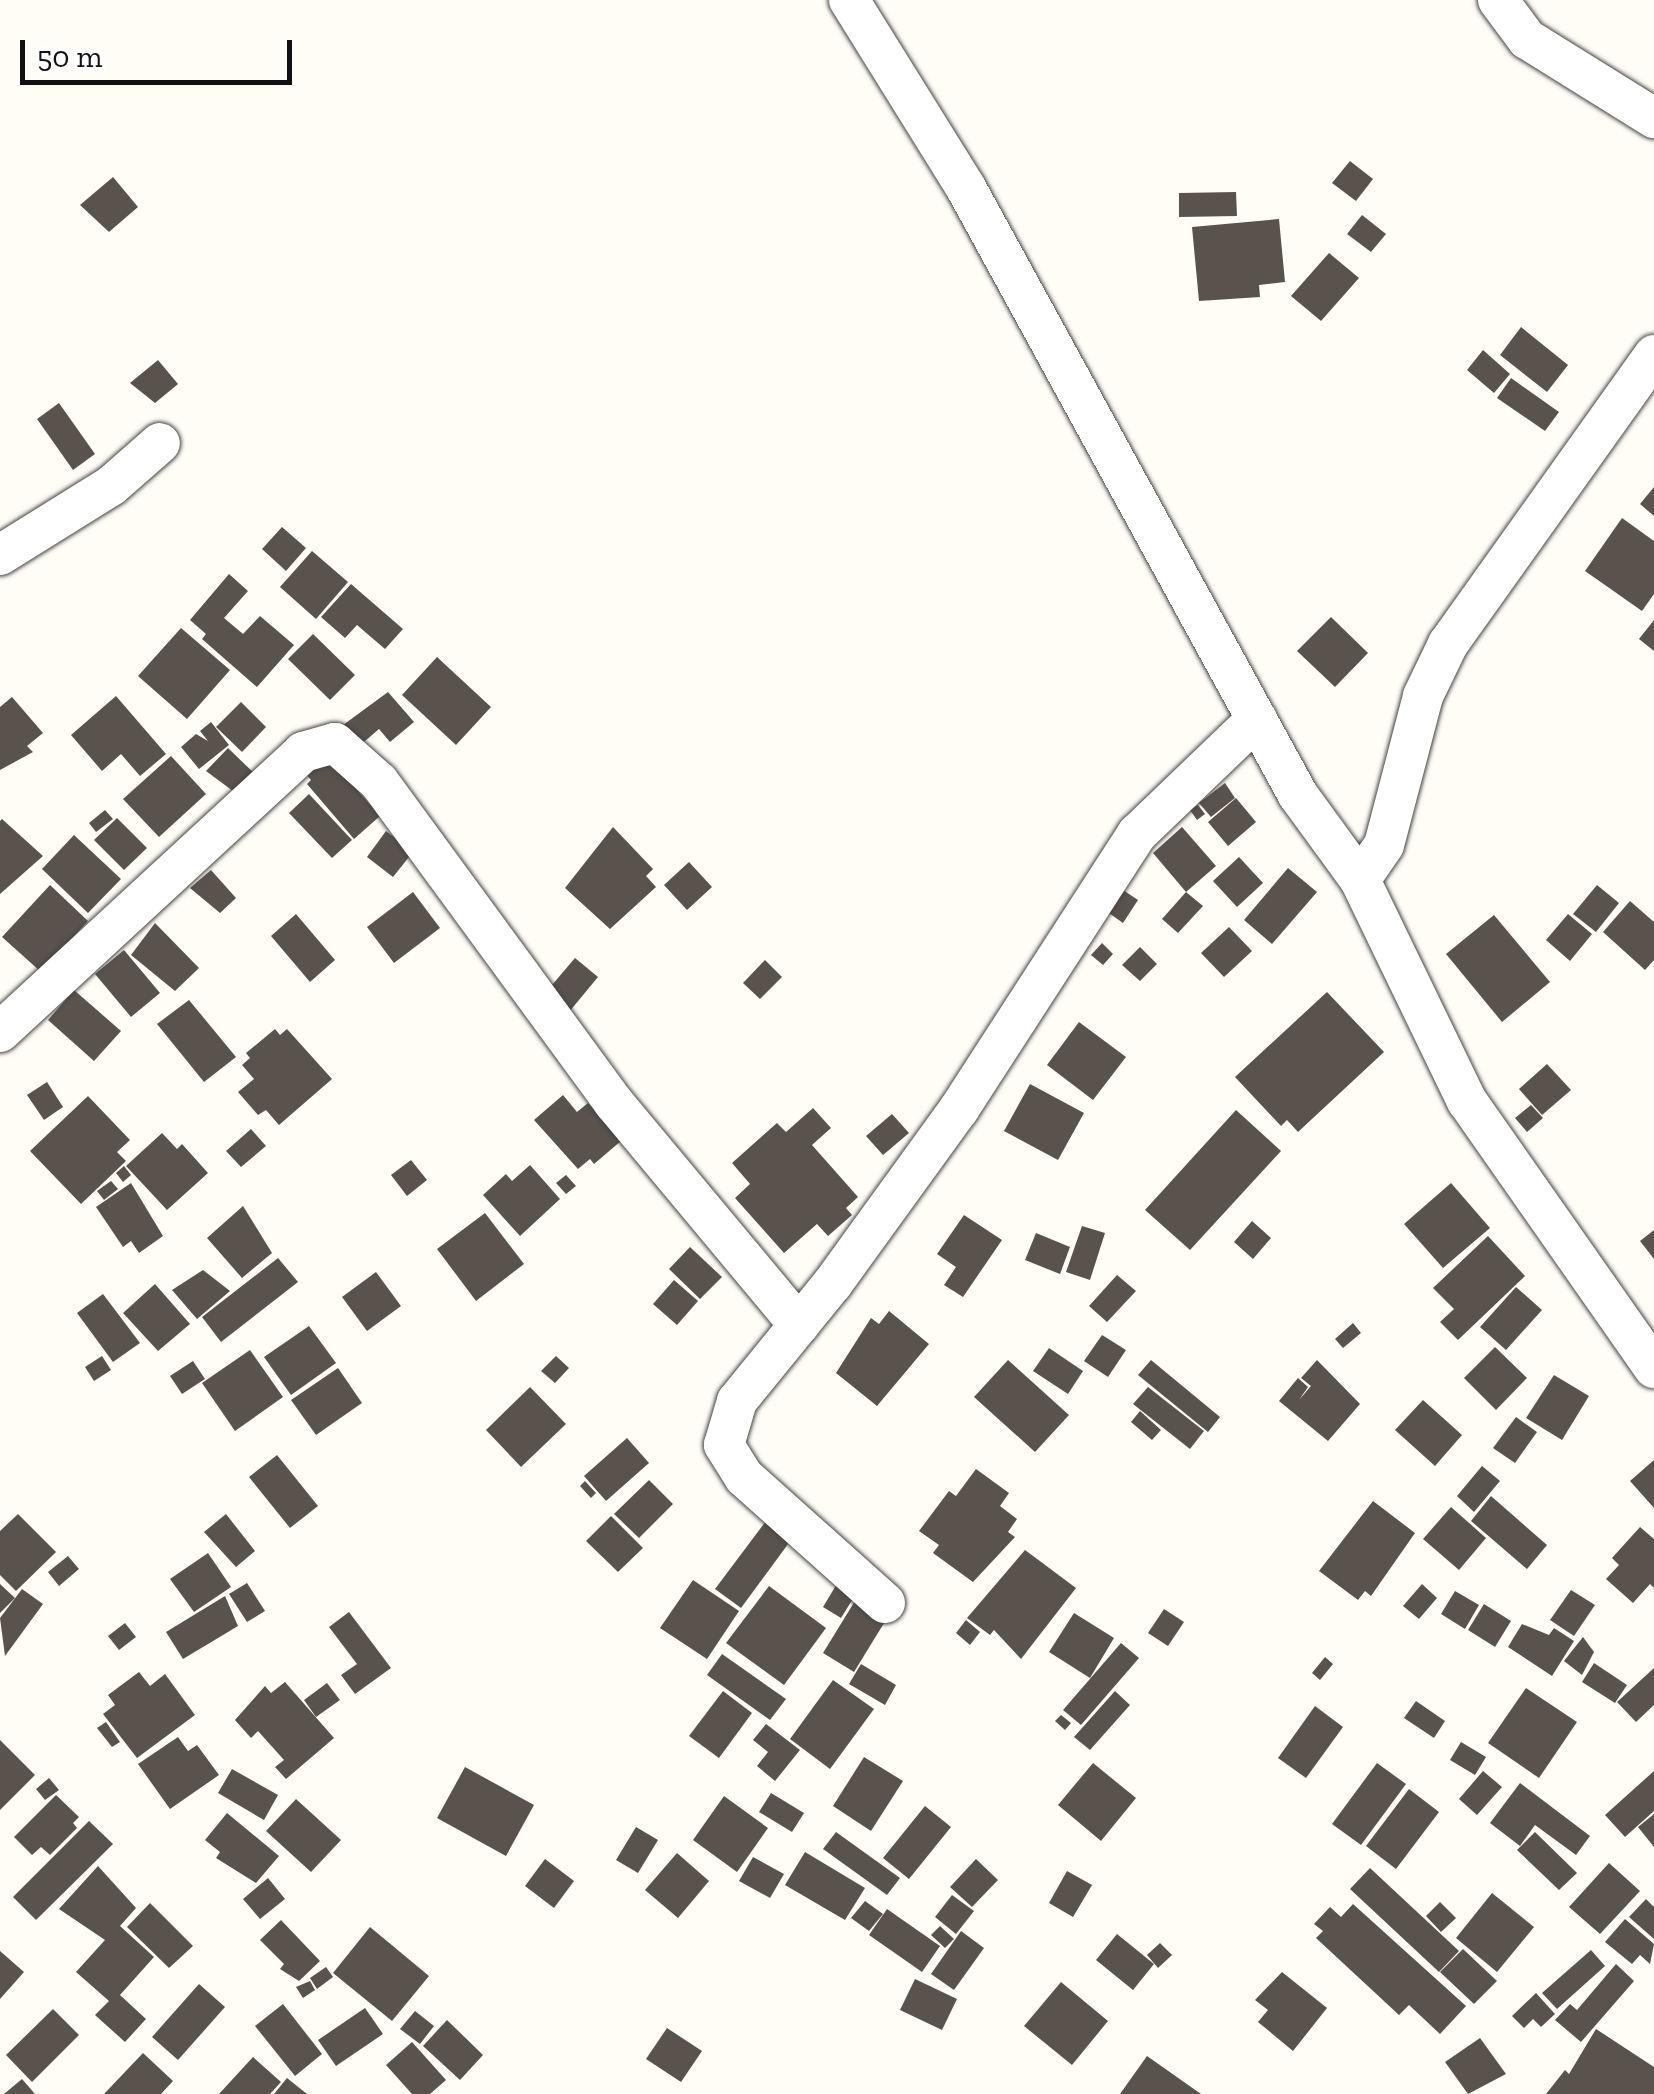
<!DOCTYPE html>
<html>
<head>
<meta charset="utf-8">
<style>
	body { margin:0 }
	#map { position:relative; width:1654px; height:2094px; overflow:hidden; background:#fffdf5; font-family:"Zilla Slab",serif }
	div>[style] { position:absolute }
	.building>* { inset:0; background:#5a524d }
	.roads { filter:drop-shadow(0 0 2px #444) drop-shadow(0 0 2px #444) }
	.minor>* { height:40px; margin:-20px; padding:0 20px; transform-origin:20px; border-radius:20px; background:#fff }
	span { translate:-50% -50%; white-space:nowrap; text-align:center; line-height:1.15; -webkit-text-stroke:10px #fff; paint-order:stroke }
	.scale { position:absolute; left:20px; top:40px; width:272px; height:45px; box-sizing:border-box; border:5px solid #111; border-top:0; padding-left:12px; font-size:30px; line-height:35px; white-space:nowrap; color:#111; -webkit-text-stroke:8px #fff; paint-order:stroke }
</style>
</head>
<body>
<div id="map">
	<div class="building">
		<i style="clip-path:polygon(1350px 161px,1373px 179px,1356px 201px,1332px 183px)"></i>
		<i style="clip-path:polygon(113px 177px,138px 207px,109px 232px,80px 205px)"></i>
		<i style="clip-path:polygon(1236px 192px,1237px 216px,1179px 217px,1179px 193px)"></i>
		<i style="clip-path:polygon(1362px 215px,1386px 234px,1371px 252px,1347px 234px)"></i>
		<i style="clip-path:polygon(1279px 219px,1285px 282px,1259px 285px,1260px 297px,1199px 301px,1192px 227px)"></i>
		<i style="clip-path:polygon(1329px 253px,1359px 278px,1321px 321px,1291px 296px)"></i>
		<i style="clip-path:polygon(1521px 327px,1568px 365px,1547px 392px,1500px 355px)"></i>
		<i style="clip-path:polygon(1483px 350px,1510px 374px,1494px 393px,1467px 370px)"></i>
		<i style="clip-path:polygon(158px 360px,178px 384px,155px 403px,130px 383px)"></i>
		<i style="clip-path:polygon(1511px 378px,1559px 412px,1545px 431px,1497px 398px)"></i>
		<i style="clip-path:polygon(59px 403px,95px 454px,73px 470px,37px 419px)"></i>
		<i style="clip-path:polygon(1654px 487px,1654px 516px,1640px 504px)"></i>
		<i style="clip-path:polygon(1622px 518px,1654px 541px,1654px 594px,1642px 611px,1585px 571px)"></i>
		<i style="clip-path:polygon(282px 527px,306px 548px,286px 571px,262px 549px)"></i>
		<i style="clip-path:polygon(312px 551px,348px 582px,316px 619px,280px 587px)"></i>
		<i style="clip-path:polygon(229px 574px,248px 591px,224px 618px,243px 634px,260px 616px,294px 645px,257px 687px,202px 639px,206px 634px,190px 620px)"></i>
		<i style="clip-path:polygon(351px 584px,403px 629px,385px 649px,357px 625px,345px 638px,321px 617px)"></i>
		<i style="clip-path:polygon(1331px 617px,1368px 653px,1335px 687px,1297px 651px)"></i>
		<i style="clip-path:polygon(1654px 620px,1654px 651px,1639px 639px)"></i>
		<i style="clip-path:polygon(181px 628px,230px 670px,187px 719px,138px 676px)"></i>
		<i style="clip-path:polygon(313px 634px,355px 675px,330px 700px,288px 659px)"></i>
		<i style="clip-path:polygon(437px 657px,491px 707px,456px 745px,402px 695px)"></i>
		<i style="clip-path:polygon(388px 692px,414px 722px,390px 742px,379px 729px,357px 748px,339px 728px)"></i>
		<i style="clip-path:polygon(116px 696px,166px 754px,140px 776px,121px 754px,102px 771px,71px 735px)"></i>
		<i style="clip-path:polygon(12px 697px,43px 733px,27px 746px,33px 752px,0 770px,0 707px)"></i>
		<i style="clip-path:polygon(241px 702px,266px 727px,242px 752px,216px 727px)"></i>
		<i style="clip-path:polygon(211px 722px,229px 745px,199px 769px,181px 747px,196px 734px,208px 741px,200px 731px)"></i>
		<i style="clip-path:polygon(228px 748px,259px 778px,241px 797px,206px 771px)"></i>
		<i style="clip-path:polygon(326px 754px,380px 816px,354px 839px,307px 784px,311px 780px,305px 773px)"></i>
		<i style="clip-path:polygon(171px 756px,206px 794px,159px 837px,123px 799px)"></i>
		<i style="clip-path:polygon(1225px 783px,1235px 798px,1211px 817px,1199px 803px)"></i>
		<i style="clip-path:polygon(309px 794px,352px 840px,332px 858px,289px 813px)"></i>
		<i style="clip-path:polygon(1236px 798px,1256px 822px,1228px 846px,1208px 822px)"></i>
		<i style="clip-path:polygon(1198px 805px,1205px 814px,1197px 820px,1190px 810px)"></i>
		<i style="clip-path:polygon(105px 810px,113px 819px,96px 832px,89px 823px)"></i>
		<i style="clip-path:polygon(117px 818px,147px 848px,124px 870px,94px 840px)"></i>
		<i style="clip-path:polygon(2px 819px,43px 856px,0 894px,0 821px)"></i>
		<i style="clip-path:polygon(613px 827px,653px 869px,646px 876px,656px 887px,610px 929px,565px 888px)"></i>
		<i style="clip-path:polygon(1182px 827px,1216px 866px,1186px 892px,1153px 853px)"></i>
		<i style="clip-path:polygon(386px 831px,413px 852px,393px 877px,367px 857px)"></i>
		<i style="clip-path:polygon(74px 835px,121px 879px,88px 913px,42px 869px)"></i>
		<i style="clip-path:polygon(1239px 857px,1263px 883px,1237px 907px,1213px 881px)"></i>
		<i style="clip-path:polygon(689px 862px,712px 887px,687px 910px,664px 885px)"></i>
		<i style="clip-path:polygon(1288px 868px,1317px 892px,1272px 944px,1244px 920px)"></i>
		<i style="clip-path:polygon(211px 870px,236px 898px,220px 913px,190px 888px)"></i>
		<i style="clip-path:polygon(50px 885px,88px 921px,41px 972px,2px 937px)"></i>
		<i style="clip-path:polygon(1597px 885px,1619px 903px,1596px 932px,1573px 914px)"></i>
		<i style="clip-path:polygon(1120px 888px,1138px 900px,1123px 923px,1106px 911px)"></i>
		<i style="clip-path:polygon(413px 892px,440px 928px,394px 963px,367px 927px)"></i>
		<i style="clip-path:polygon(1186px 892px,1203px 906px,1178px 933px,1162px 919px)"></i>
		<i style="clip-path:polygon(1630px 901px,1654px 922px,1654px 960px,1645px 970px,1603px 932px)"></i>
		<i style="clip-path:polygon(296px 914px,335px 960px,310px 982px,271px 936px)"></i>
		<i style="clip-path:polygon(1568px 914px,1592px 934px,1570px 961px,1546px 940px)"></i>
		<i style="clip-path:polygon(1494px 915px,1550px 982px,1502px 1022px,1446px 954px)"></i>
		<i style="clip-path:polygon(155px 923px,199px 968px,175px 991px,131px 955px)"></i>
		<i style="clip-path:polygon(1229px 927px,1252px 951px,1224px 977px,1201px 953px)"></i>
		<i style="clip-path:polygon(1102px 943px,1113px 954px,1103px 965px,1091px 955px)"></i>
		<i style="clip-path:polygon(1140px 947px,1157px 964px,1140px 981px,1122px 965px)"></i>
		<i style="clip-path:polygon(124px 950px,160px 993px,131px 1017px,95px 974px)"></i>
		<i style="clip-path:polygon(575px 958px,598px 977px,569px 1012px,546px 992px)"></i>
		<i style="clip-path:polygon(765px 960px,782px 977px,760px 999px,743px 983px)"></i>
		<i style="clip-path:polygon(74px 990px,121px 1031px,94px 1061px,48px 1020px)"></i>
		<i style="clip-path:polygon(1327px 992px,1384px 1052px,1298px 1132px,1287px 1120px,1281px 1126px,1235px 1077px)"></i>
		<i style="clip-path:polygon(189px 1000px,236px 1057px,204px 1082px,157px 1024px)"></i>
		<i style="clip-path:polygon(1079px 1022px,1126px 1057px,1093px 1100px,1047px 1065px)"></i>
		<i style="clip-path:polygon(275px 1029px,280px 1035px,287px 1029px,332px 1079px,279px 1125px,266px 1110px,258px 1115px,238px 1092px,254px 1079px,242px 1065px,250px 1058px,246px 1053px)"></i>
		<i style="clip-path:polygon(1547px 1064px,1571px 1090px,1542px 1115px,1519px 1089px)"></i>
		<i style="clip-path:polygon(47px 1082px,63px 1107px,44px 1120px,27px 1095px)"></i>
		<i style="clip-path:polygon(1030px 1084px,1084px 1113px,1058px 1160px,1004px 1131px)"></i>
		<i style="clip-path:polygon(563px 1095px,577px 1112px,588px 1103px,621px 1141px,594px 1164px,590px 1159px,578px 1169px,534px 1120px)"></i>
		<i style="clip-path:polygon(88px 1096px,130px 1140px,117px 1152px,126px 1161px,81px 1204px,30px 1151px)"></i>
		<i style="clip-path:polygon(1531px 1105px,1543px 1118px,1527px 1132px,1515px 1118px)"></i>
		<i style="clip-path:polygon(813px 1108px,831px 1128px,812px 1145px,858px 1197px,846px 1208px,852px 1215px,828px 1236px,817px 1224px,784px 1253px,735px 1198px,750px 1184px,732px 1163px,777px 1123px,786px 1132px)"></i>
		<i style="clip-path:polygon(1236px 1110px,1281px 1151px,1190px 1250px,1145px 1210px)"></i>
		<i style="clip-path:polygon(892px 1114px,909px 1133px,883px 1155px,866px 1136px)"></i>
		<i style="clip-path:polygon(251px 1129px,266px 1146px,241px 1167px,226px 1151px)"></i>
		<i style="clip-path:polygon(162px 1133px,177px 1149px,182px 1144px,208px 1173px,167px 1210px,126px 1166px)"></i>
		<i style="clip-path:polygon(411px 1160px,427px 1180px,407px 1196px,391px 1175px)"></i>
		<i style="clip-path:polygon(530px 1165px,560px 1199px,520px 1236px,483px 1195px,506px 1174px,512px 1181px)"></i>
		<i style="clip-path:polygon(124px 1166px,131px 1175px,123px 1182px,116px 1173px)"></i>
		<i style="clip-path:polygon(566px 1175px,576px 1186px,566px 1194px,556px 1183px)"></i>
		<i style="clip-path:polygon(111px 1181px,118px 1189px,104px 1200px,97px 1191px)"></i>
		<i style="clip-path:polygon(131px 1183px,163px 1236px,139px 1253px,131px 1241px,123px 1247px,96px 1207px)"></i>
		<i style="clip-path:polygon(1451px 1183px,1490px 1228px,1443px 1268px,1404px 1224px)"></i>
		<i style="clip-path:polygon(243px 1206px,272px 1253px,242px 1278px,207px 1238px)"></i>
		<i style="clip-path:polygon(485px 1213px,524px 1264px,476px 1301px,437px 1249px)"></i>
		<i style="clip-path:polygon(964px 1215px,1002px 1240px,963px 1297px,944px 1285px,956px 1267px,937px 1254px)"></i>
		<i style="clip-path:polygon(1252px 1221px,1271px 1238px,1253px 1259px,1234px 1242px)"></i>
		<i style="clip-path:polygon(1082px 1226px,1105px 1233px,1090px 1280px,1066px 1272px)"></i>
		<i style="clip-path:polygon(1654px 1230px,1654px 1259px,1640px 1241px)"></i>
		<i style="clip-path:polygon(1036px 1233px,1070px 1247px,1060px 1274px,1025px 1260px)"></i>
		<i style="clip-path:polygon(1488px 1236px,1525px 1276px,1458px 1340px,1440px 1322px,1454px 1309px,1433px 1288px)"></i>
		<i style="clip-path:polygon(690px 1247px,722px 1277px,700px 1299px,669px 1269px)"></i>
		<i style="clip-path:polygon(278px 1258px,298px 1282px,221px 1342px,202px 1317px)"></i>
		<i style="clip-path:polygon(203px 1270px,230px 1291px,197px 1319px,172px 1290px)"></i>
		<i style="clip-path:polygon(376px 1272px,401px 1306px,367px 1331px,342px 1297px)"></i>
		<i style="clip-path:polygon(1117px 1275px,1136px 1291px,1107px 1322px,1089px 1306px)"></i>
		<i style="clip-path:polygon(674px 1280px,698px 1301px,677px 1325px,653px 1304px)"></i>
		<i style="clip-path:polygon(155px 1284px,190px 1324px,158px 1351px,123px 1313px)"></i>
		<i style="clip-path:polygon(1516px 1287px,1542px 1310px,1506px 1350px,1480px 1327px)"></i>
		<i style="clip-path:polygon(103px 1294px,140px 1343px,113px 1362px,77px 1313px)"></i>
		<i style="clip-path:polygon(889px 1311px,929px 1344px,877px 1406px,836px 1373px,871px 1318px,879px 1324px)"></i>
		<i style="clip-path:polygon(1353px 1323px,1361px 1333px,1343px 1348px,1335px 1339px)"></i>
		<i style="clip-path:polygon(309px 1326px,336px 1363px,291px 1395px,264px 1357px)"></i>
		<i style="clip-path:polygon(1102px 1335px,1126px 1350px,1108px 1377px,1084px 1361px)"></i>
		<i style="clip-path:polygon(1495px 1347px,1527px 1378px,1496px 1410px,1464px 1378px)"></i>
		<i style="clip-path:polygon(1049px 1348px,1083px 1371px,1068px 1394px,1033px 1371px)"></i>
		<i style="clip-path:polygon(250px 1350px,283px 1397px,235px 1431px,202px 1383px)"></i>
		<i style="clip-path:polygon(102px 1356px,111px 1370px,94px 1381px,85px 1367px)"></i>
		<i style="clip-path:polygon(556px 1356px,569px 1368px,555px 1383px,541px 1371px)"></i>
		<i style="clip-path:polygon(1008px 1360px,1069px 1415px,1035px 1452px,974px 1397px)"></i>
		<i style="clip-path:polygon(1151px 1360px,1220px 1417px,1208px 1432px,1138px 1375px)"></i>
		<i style="clip-path:polygon(1317px 1360px,1360px 1404px,1328px 1441px,1279px 1401px,1298px 1378px,1308px 1387px,1299px 1400px,1311px 1386px,1301px 1378px)"></i>
		<i style="clip-path:polygon(193px 1361px,205px 1379px,182px 1394px,170px 1376px)"></i>
		<i style="clip-path:polygon(338px 1368px,362px 1403px,316px 1435px,291px 1400px)"></i>
		<i style="clip-path:polygon(1554px 1375px,1589px 1396px,1562px 1440px,1526px 1418px)"></i>
		<i style="clip-path:polygon(530px 1387px,566px 1424px,521px 1467px,486px 1430px)"></i>
		<i style="clip-path:polygon(1148px 1387px,1204px 1431px,1190px 1449px,1133px 1404px)"></i>
		<i style="clip-path:polygon(1423px 1400px,1462px 1435px,1435px 1466px,1395px 1430px)"></i>
		<i style="clip-path:polygon(1140px 1411px,1161px 1430px,1152px 1440px,1131px 1422px)"></i>
		<i style="clip-path:polygon(1516px 1417px,1537px 1432px,1515px 1463px,1493px 1448px)"></i>
		<i style="clip-path:polygon(627px 1438px,649px 1463px,606px 1501px,584px 1476px)"></i>
		<i style="clip-path:polygon(277px 1455px,318px 1506px,290px 1528px,249px 1477px)"></i>
		<i style="clip-path:polygon(1654px 1460px,1654px 1508px,1630px 1481px)"></i>
		<i style="clip-path:polygon(1482px 1466px,1500px 1481px,1474px 1512px,1457px 1496px)"></i>
		<i style="clip-path:polygon(976px 1469px,1009px 1493px,1000px 1506px,1017px 1519px,1008px 1532px,1015px 1537px,973px 1582px,933px 1553px,939px 1545px,919px 1531px,949px 1491px,956px 1496px)"></i>
		<i style="clip-path:polygon(649px 1480px,673px 1504px,639px 1538px,614px 1514px)"></i>
		<i style="clip-path:polygon(585px 1481px,596px 1493px,591px 1498px,580px 1486px)"></i>
		<i style="clip-path:polygon(1491px 1496px,1547px 1545px,1527px 1569px,1471px 1521px)"></i>
		<i style="clip-path:polygon(1373px 1501px,1415px 1533px,1371px 1596px,1365px 1591px,1358px 1600px,1319px 1571px)"></i>
		<i style="clip-path:polygon(1451px 1507px,1486px 1538px,1459px 1570px,1423px 1539px)"></i>
		<i style="clip-path:polygon(18px 1514px,56px 1552px,16px 1591px,0 1575px,0 1531px)"></i>
		<i style="clip-path:polygon(226px 1514px,255px 1551px,236px 1567px,204px 1532px)"></i>
		<i style="clip-path:polygon(611px 1516px,643px 1548px,618px 1572px,586px 1541px)"></i>
		<i style="clip-path:polygon(769px 1517px,794px 1536px,741px 1608px,715px 1589px)"></i>
		<i style="clip-path:polygon(1640px 1527px,1654px 1539px,1654px 1588px,1650px 1584px,1633px 1603px,1606px 1579px,1619px 1565px,1612px 1558px)"></i>
		<i style="clip-path:polygon(1025px 1550px,1076px 1588px,1021px 1659px,994px 1630px,990px 1635px,967px 1618px)"></i>
		<i style="clip-path:polygon(208px 1553px,231px 1587px,194px 1612px,170px 1579px)"></i>
		<i style="clip-path:polygon(68px 1556px,79px 1569px,59px 1586px,48px 1572px)"></i>
		<i style="clip-path:polygon(841px 1577px,859px 1589px,841px 1618px,823px 1607px)"></i>
		<i style="clip-path:polygon(693px 1580px,739px 1611px,707px 1659px,660px 1628px)"></i>
		<i style="clip-path:polygon(247px 1583px,265px 1611px,247px 1622px,229px 1594px)"></i>
		<i style="clip-path:polygon(0 1584px,15px 1598px,0 1613px)"></i>
		<i style="clip-path:polygon(1422px 1584px,1437px 1598px,1419px 1619px,1403px 1606px)"></i>
		<i style="clip-path:polygon(769px 1586px,826px 1628px,784px 1685px,726px 1643px)"></i>
		<i style="clip-path:polygon(22px 1589px,43px 1604px,5px 1656px,0 1618px)"></i>
		<i style="clip-path:polygon(1571px 1590px,1595px 1605px,1574px 1636px,1550px 1620px)"></i>
		<i style="clip-path:polygon(1455px 1591px,1479px 1605px,1465px 1629px,1441px 1614px)"></i>
		<i style="clip-path:polygon(225px 1596px,238px 1626px,183px 1659px,166px 1632px)"></i>
		<i style="clip-path:polygon(858px 1596px,889px 1615px,854px 1672px,823px 1653px)"></i>
		<i style="clip-path:polygon(1484px 1604px,1511px 1621px,1495px 1647px,1468px 1630px)"></i>
		<i style="clip-path:polygon(1164px 1609px,1184px 1622px,1168px 1646px,1148px 1633px)"></i>
		<i style="clip-path:polygon(349px 1612px,391px 1668px,355px 1694px,341px 1675px,357px 1664px,329px 1627px)"></i>
		<i style="clip-path:polygon(1074px 1613px,1114px 1638px,1090px 1678px,1049px 1652px)"></i>
		<i style="clip-path:polygon(966px 1620px,980px 1632px,970px 1645px,956px 1633px)"></i>
		<i style="clip-path:polygon(125px 1623px,136px 1637px,119px 1650px,108px 1636px)"></i>
		<i style="clip-path:polygon(1522px 1624px,1549px 1635px,1554px 1628px,1574px 1641px,1552px 1676px,1508px 1647px)"></i>
		<i style="clip-path:polygon(1583px 1637px,1594px 1652px,1582px 1675px,1564px 1661px)"></i>
		<i style="clip-path:polygon(1121px 1643px,1139px 1658px,1081px 1725px,1063px 1710px)"></i>
		<i style="clip-path:polygon(722px 1654px,786px 1699px,770px 1720px,707px 1675px)"></i>
		<i style="clip-path:polygon(1325px 1657px,1333px 1664px,1320px 1680px,1312px 1673px)"></i>
		<i style="clip-path:polygon(1594px 1663px,1627px 1685px,1615px 1703px,1582px 1682px)"></i>
		<i style="clip-path:polygon(861px 1664px,896px 1685px,885px 1705px,849px 1684px)"></i>
		<i style="clip-path:polygon(1654px 1668px,1654px 1705px,1636px 1722px,1617px 1702px)"></i>
		<i style="clip-path:polygon(139px 1672px,150px 1686px,165px 1674px,195px 1715px,137px 1758px,103px 1714px,115px 1705px,108px 1695px)"></i>
		<i style="clip-path:polygon(833px 1680px,874px 1709px,830px 1769px,790px 1739px)"></i>
		<i style="clip-path:polygon(285px 1682px,334px 1738px,286px 1779px,275px 1767px,284px 1760px,258px 1731px,251px 1738px,235px 1720px,265px 1686px,271px 1693px)"></i>
		<i style="clip-path:polygon(327px 1683px,340px 1700px,316px 1717px,304px 1700px)"></i>
		<i style="clip-path:polygon(1526px 1688px,1577px 1722px,1539px 1778px,1488px 1743px)"></i>
		<i style="clip-path:polygon(723px 1691px,752px 1713px,719px 1758px,689px 1736px)"></i>
		<i style="clip-path:polygon(1115px 1691px,1130px 1705px,1090px 1750px,1074px 1737px)"></i>
		<i style="clip-path:polygon(1416px 1701px,1445px 1721px,1434px 1738px,1404px 1718px)"></i>
		<i style="clip-path:polygon(1315px 1706px,1343px 1727px,1306px 1778px,1278px 1758px)"></i>
		<i style="clip-path:polygon(1061px 1715px,1071px 1723px,1065px 1730px,1055px 1721px)"></i>
		<i style="clip-path:polygon(106px 1722px,120px 1742px,112px 1747px,97px 1728px)"></i>
		<i style="clip-path:polygon(766px 1724px,800px 1750px,775px 1781px,757px 1766px,768px 1752px,753px 1740px)"></i>
		<i style="clip-path:polygon(178px 1737px,188px 1751px,197px 1745px,219px 1775px,170px 1809px,138px 1764px)"></i>
		<i style="clip-path:polygon(0 1740px,35px 1775px,0 1810px)"></i>
		<i style="clip-path:polygon(1461px 1742px,1486px 1757px,1475px 1775px,1450px 1760px)"></i>
		<i style="clip-path:polygon(864px 1757px,903px 1781px,871px 1831px,833px 1806px)"></i>
		<i style="clip-path:polygon(1093px 1763px,1136px 1798px,1101px 1841px,1058px 1805px)"></i>
		<i style="clip-path:polygon(1377px 1763px,1406px 1784px,1361px 1845px,1332px 1824px)"></i>
		<i style="clip-path:polygon(465px 1767px,534px 1805px,506px 1856px,437px 1818px)"></i>
		<i style="clip-path:polygon(232px 1769px,278px 1795px,264px 1820px,218px 1793px)"></i>
		<i style="clip-path:polygon(1483px 1771px,1502px 1787px,1477px 1815px,1459px 1799px)"></i>
		<i style="clip-path:polygon(1654px 1771px,1654px 1811px,1625px 1837px,1605px 1815px)"></i>
		<i style="clip-path:polygon(49px 1778px,59px 1790px,45px 1800px,36px 1789px)"></i>
		<i style="clip-path:polygon(1520px 1783px,1590px 1836px,1576px 1855px,1535px 1825px,1520px 1846px,1490px 1823px)"></i>
		<i style="clip-path:polygon(1409px 1789px,1439px 1812px,1396px 1869px,1366px 1846px)"></i>
		<i style="clip-path:polygon(771px 1793px,804px 1813px,792px 1832px,759px 1812px)"></i>
		<i style="clip-path:polygon(56px 1795px,79px 1817px,73px 1823px,77px 1828px,50px 1855px,41px 1847px,32px 1855px,14px 1837px)"></i>
		<i style="clip-path:polygon(724px 1796px,768px 1828px,737px 1872px,693px 1840px)"></i>
		<i style="clip-path:polygon(296px 1799px,341px 1840px,311px 1872px,266px 1831px)"></i>
		<i style="clip-path:polygon(925px 1806px,951px 1827px,909px 1879px,883px 1858px)"></i>
		<i style="clip-path:polygon(227px 1813px,279px 1856px,256px 1883px,216px 1858px,220px 1852px,205px 1840px)"></i>
		<i style="clip-path:polygon(1654px 1814px,1654px 1847px,1638px 1827px)"></i>
		<i style="clip-path:polygon(89px 1821px,113px 1844px,36px 1920px,13px 1897px)"></i>
		<i style="clip-path:polygon(636px 1827px,658px 1840px,638px 1873px,616px 1860px)"></i>
		<i style="clip-path:polygon(836px 1832px,900px 1878px,887px 1895px,823px 1849px)"></i>
		<i style="clip-path:polygon(1535px 1832px,1577px 1873px,1559px 1890px,1517px 1850px)"></i>
		<i style="clip-path:polygon(805px 1852px,865px 1888px,845px 1920px,785px 1885px)"></i>
		<i style="clip-path:polygon(677px 1853px,709px 1881px,678px 1918px,645px 1890px)"></i>
		<i style="clip-path:polygon(753px 1857px,784px 1874px,770px 1898px,739px 1881px)"></i>
		<i style="clip-path:polygon(545px 1859px,574px 1881px,554px 1908px,525px 1886px)"></i>
		<i style="clip-path:polygon(976px 1859px,998px 1880px,972px 1907px,950px 1887px)"></i>
		<i style="clip-path:polygon(1609px 1863px,1640px 1891px,1600px 1934px,1569px 1907px)"></i>
		<i style="clip-path:polygon(98px 1866px,136px 1908px,120px 1926px,154px 1957px,120px 1995px,146px 2019px,125px 2042px,95px 2015px,109px 2001px,76px 1972px,105px 1940px,59px 1909px)"></i>
		<i style="clip-path:polygon(1370px 1868px,1459px 1951px,1439px 1972px,1350px 1889px)"></i>
		<i style="clip-path:polygon(1067px 1871px,1092px 1885px,1073px 1917px,1049px 1903px)"></i>
		<i style="clip-path:polygon(268px 1878px,285px 1899px,260px 1919px,243px 1899px)"></i>
		<i style="clip-path:polygon(1492px 1893px,1534px 1927px,1497px 1972px,1456px 1938px)"></i>
		<i style="clip-path:polygon(952px 1895px,974px 1911px,956px 1934px,935px 1917px)"></i>
		<i style="clip-path:polygon(1646px 1899px,1654px 1907px,1654px 1939px,1629px 1917px)"></i>
		<i style="clip-path:polygon(865px 1901px,883px 1914px,869px 1931px,851px 1918px)"></i>
		<i style="clip-path:polygon(1440px 1902px,1456px 1918px,1441px 1932px,1426px 1916px)"></i>
		<i style="clip-path:polygon(150px 1903px,193px 1946px,169px 1968px,127px 1927px)"></i>
		<i style="clip-path:polygon(1353px 1904px,1466px 2006px,1440px 2034px,1409px 2005px,1399px 2015px,1316px 1938px,1323px 1931px,1314px 1924px,1330px 1907px,1341px 1917px)"></i>
		<i style="clip-path:polygon(887px 1909px,940px 1946px,922px 1972px,869px 1935px)"></i>
		<i style="clip-path:polygon(1625px 1919px,1654px 1944px,1650px 1964px,1640px 1955px,1632px 1964px,1605px 1942px)"></i>
		<i style="clip-path:polygon(281px 1920px,320px 1961px,299px 1981px,280px 1969px,284px 1964px,260px 1940px)"></i>
		<i style="clip-path:polygon(940px 1926px,954px 1939px,945px 1948px,931px 1935px)"></i>
		<i style="clip-path:polygon(370px 1927px,429px 1976px,392px 2021px,333px 1973px)"></i>
		<i style="clip-path:polygon(961px 1931px,984px 1948px,954px 1990px,931px 1974px)"></i>
		<i style="clip-path:polygon(1117px 1934px,1154px 1964px,1133px 1990px,1096px 1960px)"></i>
		<i style="clip-path:polygon(1160px 1943px,1172px 1955px,1158px 1968px,1147px 1955px)"></i>
		<i style="clip-path:polygon(1463px 1949px,1497px 1981px,1474px 2004px,1440px 1972px)"></i>
		<i style="clip-path:polygon(1591px 1950px,1605px 1966px,1557px 2009px,1542px 1993px)"></i>
		<i style="clip-path:polygon(0 1951px,24px 1972px,0 1999px)"></i>
		<i style="clip-path:polygon(1616px 1964px,1634px 1981px,1581px 2042px,1555px 2020px,1570px 2004px,1577px 2010px)"></i>
		<i style="clip-path:polygon(326px 1967px,333px 1977px,317px 1989px,310px 1978px)"></i>
		<i style="clip-path:polygon(1282px 1972px,1327px 2008px,1293px 2051px,1258px 2022px,1268px 2010px,1255px 2000px)"></i>
		<i style="clip-path:polygon(915px 1979px,957px 1999px,942px 2030px,900px 2010px)"></i>
		<i style="clip-path:polygon(310px 1981px,315px 1990px,303px 1998px,296px 1987px)"></i>
		<i style="clip-path:polygon(1061px 1982px,1108px 2021px,1072px 2065px,1024px 2026px)"></i>
		<i style="clip-path:polygon(199px 1984px,225px 2007px,178px 2060px,152px 2037px)"></i>
		<i style="clip-path:polygon(1536px 1993px,1555px 2014px,1541px 2027px,1533px 2019px,1524px 2028px,1512px 2016px)"></i>
		<i style="clip-path:polygon(283px 2004px,322px 2054px,295px 2076px,255px 2026px)"></i>
		<i style="clip-path:polygon(365px 2008px,383px 2034px,336px 2066px,318px 2040px)"></i>
		<i style="clip-path:polygon(53px 2009px,79px 2035px,32px 2082px,6px 2055px)"></i>
		<i style="clip-path:polygon(415px 2011px,434px 2026px,420px 2044px,400px 2029px)"></i>
		<i style="clip-path:polygon(447px 2020px,483px 2055px,460px 2080px,423px 2046px)"></i>
		<i style="clip-path:polygon(667px 2028px,702px 2051px,681px 2082px,646px 2059px)"></i>
		<i style="clip-path:polygon(1596px 2029px,1654px 2067px,1654px 2094px,1546px 2094px,1565px 2070px,1569px 2074px)"></i>
		<i style="clip-path:polygon(1480px 2038px,1506px 2074px,1468px 2094px,1445px 2062px)"></i>
		<i style="clip-path:polygon(412px 2042px,446px 2080px,430px 2094px,412px 2094px,386px 2065px)"></i>
		<i style="clip-path:polygon(143px 2053px,173px 2081px,161px 2094px,104px 2094px)"></i>
		<i style="clip-path:polygon(1147px 2056px,1201px 2094px,1120px 2094px)"></i>
		<i style="clip-path:polygon(253px 2057px,281px 2082px,270px 2094px,219px 2094px)"></i>
		<i style="clip-path:polygon(287px 2078px,307px 2094px,274px 2094px)"></i>
		<i style="clip-path:polygon(22px 2079px,35px 2094px,4px 2094px)"></i>
	</div>
	<div class="roads">
		<div class="minor">
			<i style="left:849px;top:0;width:221px;rotate:58.1deg"></i>
			<i style="left:966px;top:188px;width:692px;rotate:61.32deg"></i>
			<i style="left:1298px;top:795px;width:105px;rotate:53.9deg"></i>
			<i style="left:1360px;top:880px;width:246px;rotate:64.2deg"></i>
			<i style="left:1467px;top:1101px;width:326px;rotate:55deg"></i>
			<i style="left:1498px;top:0;width:49px;rotate:53.4deg"></i>
			<i style="left:1527px;top:39px;width:150px;rotate:31.9deg"></i>
			<i style="left:0;top:555px;width:131px;rotate:-31.9deg"></i>
			<i style="left:111px;top:486px;width:65px;rotate:-41.3deg"></i>
			<i style="left:1360px;top:880px;width:42px;rotate:-55.6deg"></i>
			<i style="left:1384px;top:845px;width:154px;rotate:-75.3deg"></i>
			<i style="left:1423px;top:696px;width:58px;rotate:-64.3deg"></i>
			<i style="left:1448px;top:644px;width:355px;rotate:-54.5deg"></i>
			<i style="left:0;top:1032px;width:413px;rotate:-42.7deg"></i>
			<i style="left:303px;top:752px;width:33px;rotate:-16deg"></i>
			<i style="left:335px;top:743px;width:59px;rotate:41.6deg"></i>
			<i style="left:379px;top:782px;width:398px;rotate:53.8deg"></i>
			<i style="left:614px;top:1103px;width:289px;rotate:50.2deg"></i>
			<i style="left:885px;top:1603px;width:189px;rotate:-138.2deg"></i>
			<i style="left:744px;top:1477px;width:38px;rotate:-122deg"></i>
			<i style="left:724px;top:1445px;width:46px;rotate:-73.5deg"></i>
			<i style="left:737px;top:1401px;width:152px;rotate:-50.9deg"></i>
			<i style="left:833px;top:1283px;width:215px;rotate:-54.1deg"></i>
			<i style="left:959px;top:1109px;width:328px;rotate:-57.1deg"></i>
			<i style="left:1137px;top:834px;width:166px;rotate:-43.8deg"></i>
		</div>
	</div>
	<div class="scale">50 m</div>
</div>
</body>
</html>
